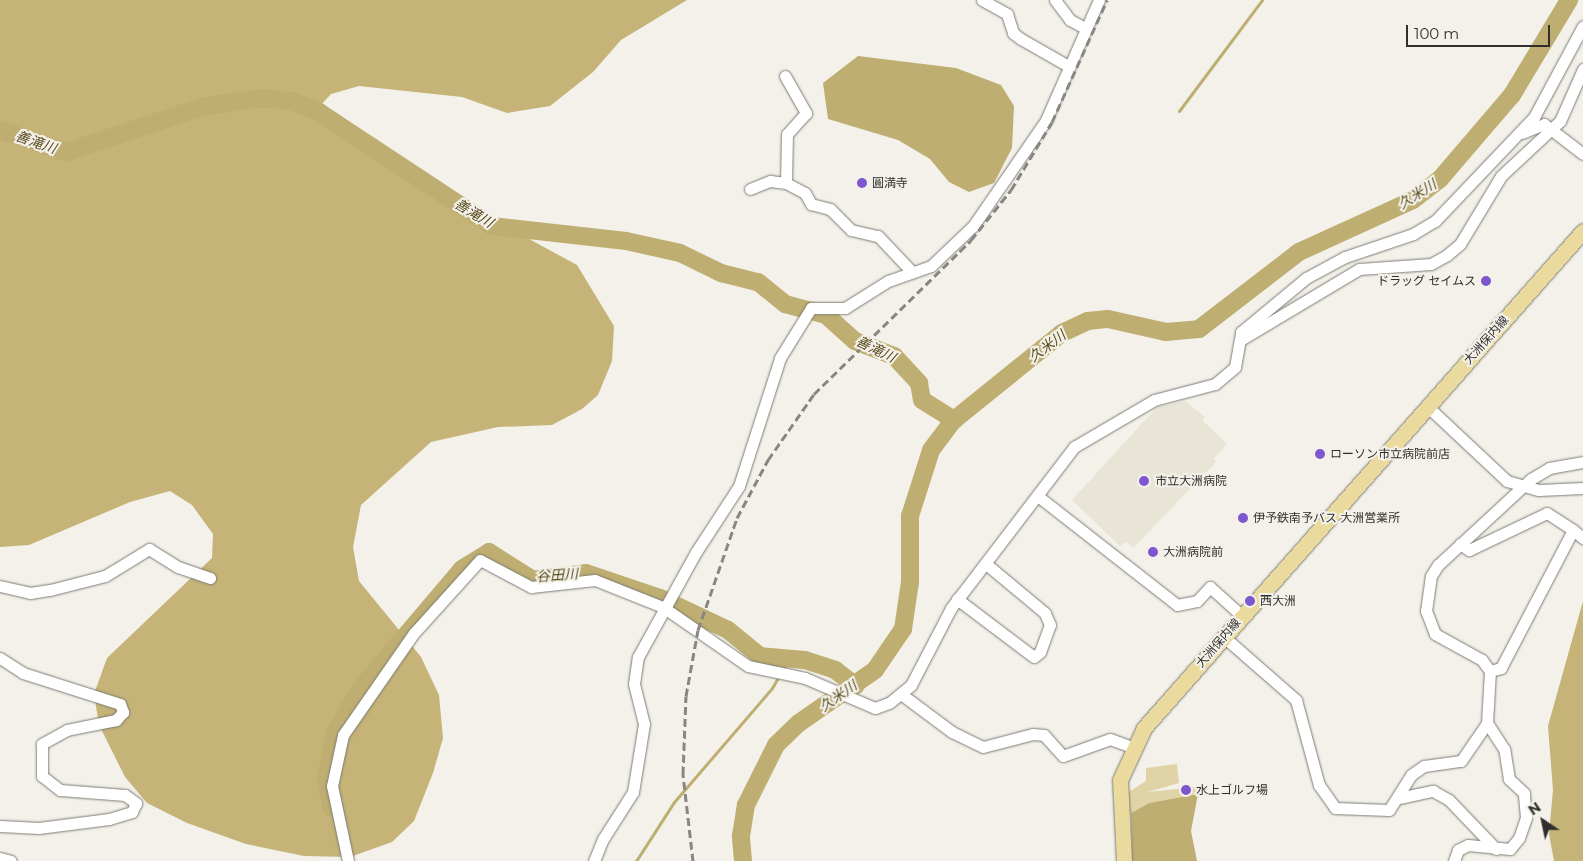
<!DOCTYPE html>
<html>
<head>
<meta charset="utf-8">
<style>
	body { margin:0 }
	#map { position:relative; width:1583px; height:861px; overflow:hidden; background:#f3f1e9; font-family:Montserrat,"Noto Sans JP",sans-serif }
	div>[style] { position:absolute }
	.built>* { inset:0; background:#e8e4d6 }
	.green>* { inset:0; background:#e0d3a6 }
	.forest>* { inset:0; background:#c5b377 }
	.water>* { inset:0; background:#bfae71 }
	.stream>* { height:3px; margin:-1.5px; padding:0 1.5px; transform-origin:1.5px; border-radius:1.5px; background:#bfae71 }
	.river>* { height:18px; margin:-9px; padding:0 9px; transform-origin:9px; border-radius:9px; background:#bfae71 }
	.roads { filter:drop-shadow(0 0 1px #7c7b74) drop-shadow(0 0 1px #7c7b74) }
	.minor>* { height:11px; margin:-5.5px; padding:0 5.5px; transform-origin:5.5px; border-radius:5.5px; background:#fff }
	.major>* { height:15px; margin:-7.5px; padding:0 7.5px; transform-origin:7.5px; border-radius:7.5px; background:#ebda9d }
	.rail>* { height:3px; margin-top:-1.5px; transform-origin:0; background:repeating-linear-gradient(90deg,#888682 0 8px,transparent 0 12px) }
	.dots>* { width:14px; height:14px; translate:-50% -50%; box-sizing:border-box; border:2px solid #f3f1e9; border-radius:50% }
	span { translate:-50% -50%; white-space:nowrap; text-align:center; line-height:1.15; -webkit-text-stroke:4px #f3f1e9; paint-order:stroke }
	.poi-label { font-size:12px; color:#302f2d }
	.left { translate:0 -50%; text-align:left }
	.right { translate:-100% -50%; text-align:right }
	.street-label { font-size:12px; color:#302f2d }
	.water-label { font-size:14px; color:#594c1d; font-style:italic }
	.north { position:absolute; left:1518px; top:796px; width:50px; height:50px; -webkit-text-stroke:4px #f3f1e9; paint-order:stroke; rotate:326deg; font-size:14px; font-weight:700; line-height:20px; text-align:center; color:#302f2d }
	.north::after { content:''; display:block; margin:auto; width:18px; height:22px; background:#302f2d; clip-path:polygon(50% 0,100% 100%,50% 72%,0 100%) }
	.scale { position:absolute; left:1406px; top:25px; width:144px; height:22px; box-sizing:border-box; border:2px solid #302f2d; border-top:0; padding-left:6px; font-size:15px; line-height:18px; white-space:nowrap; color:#302f2d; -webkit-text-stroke:4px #f3f1e9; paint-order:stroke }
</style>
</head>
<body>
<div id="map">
	<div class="built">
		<i style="clip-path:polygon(1185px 401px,1205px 417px,1203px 421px,1227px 444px,1214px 458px,1216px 462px,1133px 548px,1127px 542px,1120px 546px,1072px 500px,1157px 407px)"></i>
	</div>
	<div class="green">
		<i style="clip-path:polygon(1177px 764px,1179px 783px,1148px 792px,1196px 787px,1198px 794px,1149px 803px,1125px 816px,1127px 793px,1146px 781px,1146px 768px)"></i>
	</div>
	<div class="forest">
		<i style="clip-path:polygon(0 0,687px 0,621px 40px,593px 72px,550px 106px,507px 113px,462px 97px,359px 86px,331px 94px,320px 106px,328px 122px,380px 158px,577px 265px,614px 326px,612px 361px,598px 395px,582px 409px,552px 425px,498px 427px,431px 442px,361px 505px,353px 547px,359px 581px,421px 657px,439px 695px,443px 738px,433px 773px,414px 821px,392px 842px,350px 857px,304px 856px,246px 844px,187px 823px,147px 803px,125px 777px,99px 725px,94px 694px,107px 658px,212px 558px,213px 534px,192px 505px,170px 491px,130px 502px,29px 545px,0 547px)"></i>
		<i style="clip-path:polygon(1583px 601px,1583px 861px,1554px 861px,1549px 834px,1553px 790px,1548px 726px)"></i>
	</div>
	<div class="water">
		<i style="clip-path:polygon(858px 56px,956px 68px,1001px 85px,1014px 106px,1012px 148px,994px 183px,969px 192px,949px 182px,930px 159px,898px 140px,828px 119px,823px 83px)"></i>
		<i style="clip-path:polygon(1198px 794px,1191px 831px,1197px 861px,1132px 861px,1131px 813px,1149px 803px)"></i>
	</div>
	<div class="stream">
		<i style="left:1179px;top:111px;width:139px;rotate:-53.2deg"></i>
		<i style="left:636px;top:861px;width:70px;rotate:-57.2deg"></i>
		<i style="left:674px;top:802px;width:150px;rotate:-49.3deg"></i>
		<i style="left:772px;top:688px;width:32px;rotate:-60deg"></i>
	</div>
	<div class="river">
		<i style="left:0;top:130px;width:70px;rotate:18.4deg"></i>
		<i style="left:66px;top:152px;width:142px;rotate:-18.4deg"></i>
		<i style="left:201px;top:107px;width:61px;rotate:-8.5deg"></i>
		<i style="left:261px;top:98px;width:30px;rotate:6deg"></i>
		<i style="left:291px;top:101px;width:30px;rotate:21deg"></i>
		<i style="left:319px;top:112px;width:207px;rotate:33.4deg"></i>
		<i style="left:492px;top:226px;width:135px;rotate:6.4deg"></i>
		<i style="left:626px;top:241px;width:55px;rotate:12.5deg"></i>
		<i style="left:680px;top:253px;width:46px;rotate:26deg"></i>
		<i style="left:721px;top:273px;width:38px;rotate:14deg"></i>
		<i style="left:758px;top:282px;width:35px;rotate:39deg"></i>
		<i style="left:785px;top:304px;width:42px;rotate:15deg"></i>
		<i style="left:826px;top:315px;width:39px;rotate:42deg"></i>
		<i style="left:855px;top:341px;width:42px;rotate:21deg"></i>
		<i style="left:894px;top:356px;width:37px;rotate:47deg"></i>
		<i style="left:919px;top:383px;width:17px;rotate:80deg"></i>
		<i style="left:922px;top:400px;width:38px;rotate:32deg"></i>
		<i style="left:331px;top:807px;width:29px;rotate:-100deg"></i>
		<i style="left:326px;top:778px;width:46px;rotate:-78.7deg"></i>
		<i style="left:335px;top:733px;width:52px;rotate:-60deg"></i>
		<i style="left:361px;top:688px;width:156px;rotate:-49.7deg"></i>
		<i style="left:462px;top:569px;width:32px;rotate:-32deg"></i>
		<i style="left:489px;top:552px;width:52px;rotate:32.5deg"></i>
		<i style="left:533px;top:580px;width:53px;rotate:-7.5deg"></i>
		<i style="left:586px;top:573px;width:78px;rotate:18.7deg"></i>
		<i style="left:660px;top:598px;width:75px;rotate:25.2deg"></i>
		<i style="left:728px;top:630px;width:41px;rotate:39.1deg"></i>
		<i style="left:760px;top:656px;width:45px;rotate:5.1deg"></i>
		<i style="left:805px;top:660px;width:32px;rotate:18deg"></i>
		<i style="left:835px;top:670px;width:26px;rotate:37deg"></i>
		<i style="left:743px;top:861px;width:25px;rotate:-95deg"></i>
		<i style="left:741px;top:836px;width:31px;rotate:-81deg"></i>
		<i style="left:746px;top:805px;width:67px;rotate:-63.4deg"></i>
		<i style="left:776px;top:745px;width:32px;rotate:-44deg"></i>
		<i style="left:799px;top:723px;width:93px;rotate:-34.9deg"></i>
		<i style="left:875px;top:670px;width:50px;rotate:-55.7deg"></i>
		<i style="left:903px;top:629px;width:48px;rotate:-81.5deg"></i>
		<i style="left:910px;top:582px;width:66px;rotate:-90deg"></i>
		<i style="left:910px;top:516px;width:69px;rotate:-72.3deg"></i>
		<i style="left:931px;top:450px;width:38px;rotate:-53deg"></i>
		<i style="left:954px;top:420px;width:139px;rotate:-38.9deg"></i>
		<i style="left:1062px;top:333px;width:29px;rotate:-25deg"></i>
		<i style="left:1088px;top:321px;width:20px;rotate:-6deg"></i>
		<i style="left:1108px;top:319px;width:59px;rotate:12.6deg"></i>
		<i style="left:1166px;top:332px;width:33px;rotate:-5deg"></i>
		<i style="left:1199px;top:329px;width:126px;rotate:-37.6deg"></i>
		<i style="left:1299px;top:252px;width:125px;rotate:-24.5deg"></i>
		<i style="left:1413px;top:200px;width:34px;rotate:-38deg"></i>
		<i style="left:1440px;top:179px;width:111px;rotate:-49.4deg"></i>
		<i style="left:1512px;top:95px;width:111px;rotate:-59deg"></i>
	</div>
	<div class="roads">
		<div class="minor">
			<i style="left:982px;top:0;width:29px;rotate:29deg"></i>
			<i style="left:1007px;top:14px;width:20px;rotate:72deg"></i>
			<i style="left:1013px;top:33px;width:10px;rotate:37deg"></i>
			<i style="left:1021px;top:39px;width:56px;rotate:29.7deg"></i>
			<i style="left:1055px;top:0;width:25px;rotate:53deg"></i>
			<i style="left:1070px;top:20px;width:19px;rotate:28deg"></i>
			<i style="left:785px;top:76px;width:43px;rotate:60.4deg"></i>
			<i style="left:806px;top:113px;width:28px;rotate:132deg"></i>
			<i style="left:787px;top:134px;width:49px;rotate:91.2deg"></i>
			<i style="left:1522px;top:133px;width:24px;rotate:-22deg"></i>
			<i style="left:1544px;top:124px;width:49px;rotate:37.6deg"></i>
			<i style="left:750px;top:189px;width:22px;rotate:-22deg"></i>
			<i style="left:770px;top:181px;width:16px;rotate:7deg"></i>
			<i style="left:786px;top:183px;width:21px;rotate:28deg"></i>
			<i style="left:805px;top:193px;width:13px;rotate:61deg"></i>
			<i style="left:811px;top:204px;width:20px;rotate:15deg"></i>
			<i style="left:830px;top:209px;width:30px;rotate:45deg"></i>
			<i style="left:851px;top:230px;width:28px;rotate:13deg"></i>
			<i style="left:878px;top:236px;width:50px;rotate:46.6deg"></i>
			<i style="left:1242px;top:339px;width:136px;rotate:-30.9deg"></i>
			<i style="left:1359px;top:269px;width:72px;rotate:-4deg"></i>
			<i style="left:1431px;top:264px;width:18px;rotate:-29deg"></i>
			<i style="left:1447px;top:255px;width:17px;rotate:-40deg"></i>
			<i style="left:1460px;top:244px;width:79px;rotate:-58.9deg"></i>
			<i style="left:1501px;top:176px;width:81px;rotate:-43deg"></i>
			<i style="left:1560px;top:121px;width:57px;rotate:-66.1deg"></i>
			<i style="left:1427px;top:406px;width:110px;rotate:43.2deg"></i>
			<i style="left:1507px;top:481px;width:33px;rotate:16deg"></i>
			<i style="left:1539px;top:490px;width:44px;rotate:-2.6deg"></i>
			<i style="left:1039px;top:497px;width:175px;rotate:38deg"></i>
			<i style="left:1177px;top:605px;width:20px;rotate:-11deg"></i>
			<i style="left:1197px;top:601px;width:19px;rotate:-47deg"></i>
			<i style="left:1210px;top:587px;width:43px;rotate:42.2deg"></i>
			<i style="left:1573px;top:530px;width:13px;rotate:39deg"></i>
			<i style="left:1460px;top:544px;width:11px;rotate:34deg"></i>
			<i style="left:1469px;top:550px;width:86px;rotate:-25.4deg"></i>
			<i style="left:1547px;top:513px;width:31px;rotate:33deg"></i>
			<i style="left:1573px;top:530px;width:156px;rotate:117.6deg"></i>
			<i style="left:1501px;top:668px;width:11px;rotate:165deg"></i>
			<i style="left:0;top:586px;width:31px;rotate:13deg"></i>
			<i style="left:30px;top:593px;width:20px;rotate:-9deg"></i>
			<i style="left:50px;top:590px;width:57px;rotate:-14.3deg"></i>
			<i style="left:105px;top:576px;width:52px;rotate:-31.5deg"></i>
			<i style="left:149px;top:549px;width:34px;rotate:32deg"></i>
			<i style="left:178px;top:567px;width:34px;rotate:19deg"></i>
			<i style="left:957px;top:599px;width:96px;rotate:37deg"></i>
			<i style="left:1034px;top:657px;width:8px;rotate:-40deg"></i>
			<i style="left:1040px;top:652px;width:29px;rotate:-70deg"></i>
			<i style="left:1050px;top:625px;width:13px;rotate:-113deg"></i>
			<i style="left:1045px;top:613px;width:77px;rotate:-140.3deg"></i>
			<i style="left:1224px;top:637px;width:96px;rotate:41.2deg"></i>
			<i style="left:1296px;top:700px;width:88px;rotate:74.9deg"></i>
			<i style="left:1319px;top:785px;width:28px;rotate:55deg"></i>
			<i style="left:1335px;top:808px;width:54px;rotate:2.1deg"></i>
			<i style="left:1389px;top:810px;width:41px;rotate:-57.8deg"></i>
			<i style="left:1411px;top:775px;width:16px;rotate:-35deg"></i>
			<i style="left:1424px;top:766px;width:37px;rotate:-8deg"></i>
			<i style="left:1461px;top:761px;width:46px;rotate:-55.6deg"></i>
			<i style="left:1487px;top:723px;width:52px;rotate:-86.7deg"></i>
			<i style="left:1490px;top:671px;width:14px;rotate:-126deg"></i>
			<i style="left:1482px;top:660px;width:54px;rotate:-151deg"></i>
			<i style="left:1435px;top:634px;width:25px;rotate:-111deg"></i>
			<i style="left:1426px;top:611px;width:35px;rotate:-82deg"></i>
			<i style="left:1431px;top:576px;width:13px;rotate:-58deg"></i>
			<i style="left:1438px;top:565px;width:127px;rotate:-42.8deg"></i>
			<i style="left:1531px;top:479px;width:21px;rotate:-31deg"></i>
			<i style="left:1549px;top:468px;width:35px;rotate:-10deg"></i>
			<i style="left:0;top:658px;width:27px;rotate:33deg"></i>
			<i style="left:23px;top:673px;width:102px;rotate:17.7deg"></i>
			<i style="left:120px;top:704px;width:9px;rotate:69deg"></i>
			<i style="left:123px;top:712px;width:11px;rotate:131deg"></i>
			<i style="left:116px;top:720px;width:50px;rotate:168.5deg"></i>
			<i style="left:67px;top:730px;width:29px;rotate:151deg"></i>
			<i style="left:42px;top:744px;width:32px;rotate:90deg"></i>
			<i style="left:42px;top:776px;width:23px;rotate:38deg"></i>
			<i style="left:60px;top:790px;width:65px;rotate:4.4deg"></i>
			<i style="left:125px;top:795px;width:14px;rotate:36deg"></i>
			<i style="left:136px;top:803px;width:10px;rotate:114deg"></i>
			<i style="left:132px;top:812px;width:24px;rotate:163deg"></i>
			<i style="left:109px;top:819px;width:71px;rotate:172.7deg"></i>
			<i style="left:39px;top:828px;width:39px;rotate:-177deg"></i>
			<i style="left:901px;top:694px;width:64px;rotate:36.7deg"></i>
			<i style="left:952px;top:732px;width:34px;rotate:26deg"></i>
			<i style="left:983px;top:747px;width:52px;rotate:-14.6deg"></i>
			<i style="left:1033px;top:734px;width:11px;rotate:5deg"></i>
			<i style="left:1044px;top:735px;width:28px;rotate:48deg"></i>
			<i style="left:1063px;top:756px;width:50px;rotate:-19.9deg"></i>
			<i style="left:1110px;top:739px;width:23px;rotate:20deg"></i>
			<i style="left:1399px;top:798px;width:35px;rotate:-12deg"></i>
			<i style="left:1433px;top:791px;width:18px;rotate:29deg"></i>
			<i style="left:1449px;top:800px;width:68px;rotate:46.2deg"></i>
			<i style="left:0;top:858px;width:11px;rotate:15deg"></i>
			<i style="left:348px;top:861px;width:77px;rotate:-102deg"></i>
			<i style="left:332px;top:786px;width:52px;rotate:-77.8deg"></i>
			<i style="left:343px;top:735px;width:124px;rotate:-55.2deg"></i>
			<i style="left:414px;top:633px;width:98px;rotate:-47.9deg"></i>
			<i style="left:480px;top:560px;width:58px;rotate:27.9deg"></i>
			<i style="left:531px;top:587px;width:64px;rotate:-6.2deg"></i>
			<i style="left:595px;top:580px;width:73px;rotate:21.7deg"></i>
			<i style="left:663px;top:607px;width:103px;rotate:34.8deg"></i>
			<i style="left:748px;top:666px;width:58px;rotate:11.9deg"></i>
			<i style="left:805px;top:678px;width:76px;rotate:23.2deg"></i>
			<i style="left:875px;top:708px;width:15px;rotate:-20deg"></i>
			<i style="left:889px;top:703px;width:28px;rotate:-39deg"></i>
			<i style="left:911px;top:685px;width:87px;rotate:-62.5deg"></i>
			<i style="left:951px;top:608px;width:203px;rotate:-52.6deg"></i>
			<i style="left:1074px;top:447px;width:93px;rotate:-30.4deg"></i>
			<i style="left:1154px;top:400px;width:63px;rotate:-14.7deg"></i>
			<i style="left:1215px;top:384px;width:26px;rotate:-40deg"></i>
			<i style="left:1235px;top:367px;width:36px;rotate:-80deg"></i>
			<i style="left:1241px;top:332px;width:85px;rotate:-39.7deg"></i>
			<i style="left:1306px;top:278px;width:44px;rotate:-28.3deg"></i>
			<i style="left:1345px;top:257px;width:72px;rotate:-18.7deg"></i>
			<i style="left:1413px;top:234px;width:26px;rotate:-31deg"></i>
			<i style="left:1435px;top:221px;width:144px;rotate:-46.4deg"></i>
			<i style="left:1534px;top:117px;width:103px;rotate:-61.7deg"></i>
			<i style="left:594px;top:861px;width:24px;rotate:-68deg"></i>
			<i style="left:603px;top:839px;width:56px;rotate:-57.4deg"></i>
			<i style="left:633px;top:792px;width:69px;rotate:-80.8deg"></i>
			<i style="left:644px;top:724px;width:41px;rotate:-104deg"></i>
			<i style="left:634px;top:684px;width:27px;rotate:-82deg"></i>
			<i style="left:638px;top:657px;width:120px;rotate:-61.1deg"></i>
			<i style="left:696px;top:552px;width:79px;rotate:-56.9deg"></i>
			<i style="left:739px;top:486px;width:134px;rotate:-72.2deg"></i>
			<i style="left:780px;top:358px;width:59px;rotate:-58.2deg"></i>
			<i style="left:811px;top:308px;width:34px"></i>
			<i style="left:845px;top:308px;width:51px;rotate:-32.1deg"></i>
			<i style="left:888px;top:281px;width:46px;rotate:-19.2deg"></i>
			<i style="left:931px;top:266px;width:58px;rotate:-43.6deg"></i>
			<i style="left:973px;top:226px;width:129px;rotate:-55.4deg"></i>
			<i style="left:1046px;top:120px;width:131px;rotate:-66.2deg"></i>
			<i style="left:1454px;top:861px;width:12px;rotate:-70deg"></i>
			<i style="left:1458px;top:850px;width:11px;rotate:-27deg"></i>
			<i style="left:1468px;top:845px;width:42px;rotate:5.4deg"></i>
			<i style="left:1510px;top:849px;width:14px;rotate:-51deg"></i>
			<i style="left:1519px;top:838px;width:21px;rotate:-71deg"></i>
			<i style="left:1526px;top:818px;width:25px;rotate:-95deg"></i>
			<i style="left:1524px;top:793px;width:21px;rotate:-137deg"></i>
			<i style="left:1509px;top:779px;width:30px;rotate:-99deg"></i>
			<i style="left:1504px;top:749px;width:31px;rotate:-123deg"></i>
		</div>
		<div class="major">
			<i style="left:1124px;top:861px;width:81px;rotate:-92.8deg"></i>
			<i style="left:1120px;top:780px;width:57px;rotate:-65.2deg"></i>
			<i style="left:1144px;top:728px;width:663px;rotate:-48.55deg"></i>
		</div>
	</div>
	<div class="rail">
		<i style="left:693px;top:861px;width:88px;rotate:-96.6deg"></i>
		<i style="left:683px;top:774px;width:78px;rotate:-87.8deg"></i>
		<i style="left:686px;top:696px;width:67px;rotate:-79.7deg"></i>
		<i style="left:698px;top:630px;width:119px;rotate:-70.8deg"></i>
		<i style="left:737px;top:518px;width:66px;rotate:-61.9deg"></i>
		<i style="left:768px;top:460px;width:80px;rotate:-55.1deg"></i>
		<i style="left:814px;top:394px;width:220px;rotate:-44.4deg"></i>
		<i style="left:971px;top:240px;width:64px;rotate:-51.3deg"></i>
		<i style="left:1011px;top:190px;width:79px;rotate:-58.9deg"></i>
		<i style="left:1052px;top:122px;width:134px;rotate:-65.7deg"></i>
	</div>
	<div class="dots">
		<i style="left:862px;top:183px;background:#7d56d0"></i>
		<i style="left:1486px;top:281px;background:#7d56d0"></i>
		<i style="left:1320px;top:454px;background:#7d56d0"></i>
		<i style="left:1144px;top:481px;background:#7d56d0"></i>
		<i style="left:1243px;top:518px;background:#7d56d0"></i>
		<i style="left:1153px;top:552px;background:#7d56d0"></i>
		<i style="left:1250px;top:601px;background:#7d56d0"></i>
		<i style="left:1186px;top:790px;background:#7d56d0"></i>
	</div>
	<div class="poi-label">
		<span class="left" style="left:872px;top:183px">圓満寺</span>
		<span class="right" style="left:1476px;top:281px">ドラッグ セイムス</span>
		<span class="left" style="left:1330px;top:454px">ローソン市立病院前店</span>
		<span class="left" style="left:1155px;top:481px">市立大洲病院</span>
		<span class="left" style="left:1253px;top:518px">伊予鉄南予バス 大洲営業所</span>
		<span class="left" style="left:1163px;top:552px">大洲病院前</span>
		<span class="left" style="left:1260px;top:601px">西大洲</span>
		<span class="left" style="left:1196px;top:790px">水上ゴルフ場</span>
	</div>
	<div class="street-label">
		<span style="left:1486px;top:340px;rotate:-48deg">大洲保内線</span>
		<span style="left:1218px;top:643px;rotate:-49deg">大洲保内線</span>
	</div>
	<div class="water-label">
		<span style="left:36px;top:142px;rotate:19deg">善滝川</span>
		<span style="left:1417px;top:194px;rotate:-32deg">久米川</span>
		<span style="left:474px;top:213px;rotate:31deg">善滝川</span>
		<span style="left:1047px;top:346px;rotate:-37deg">久米川</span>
		<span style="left:876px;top:349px;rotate:26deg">善滝川</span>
		<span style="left:557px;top:575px;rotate:-4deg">谷田川</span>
		<span style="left:838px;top:696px;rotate:-35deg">久米川</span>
	</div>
	<div class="north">N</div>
	<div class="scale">100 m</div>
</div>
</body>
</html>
